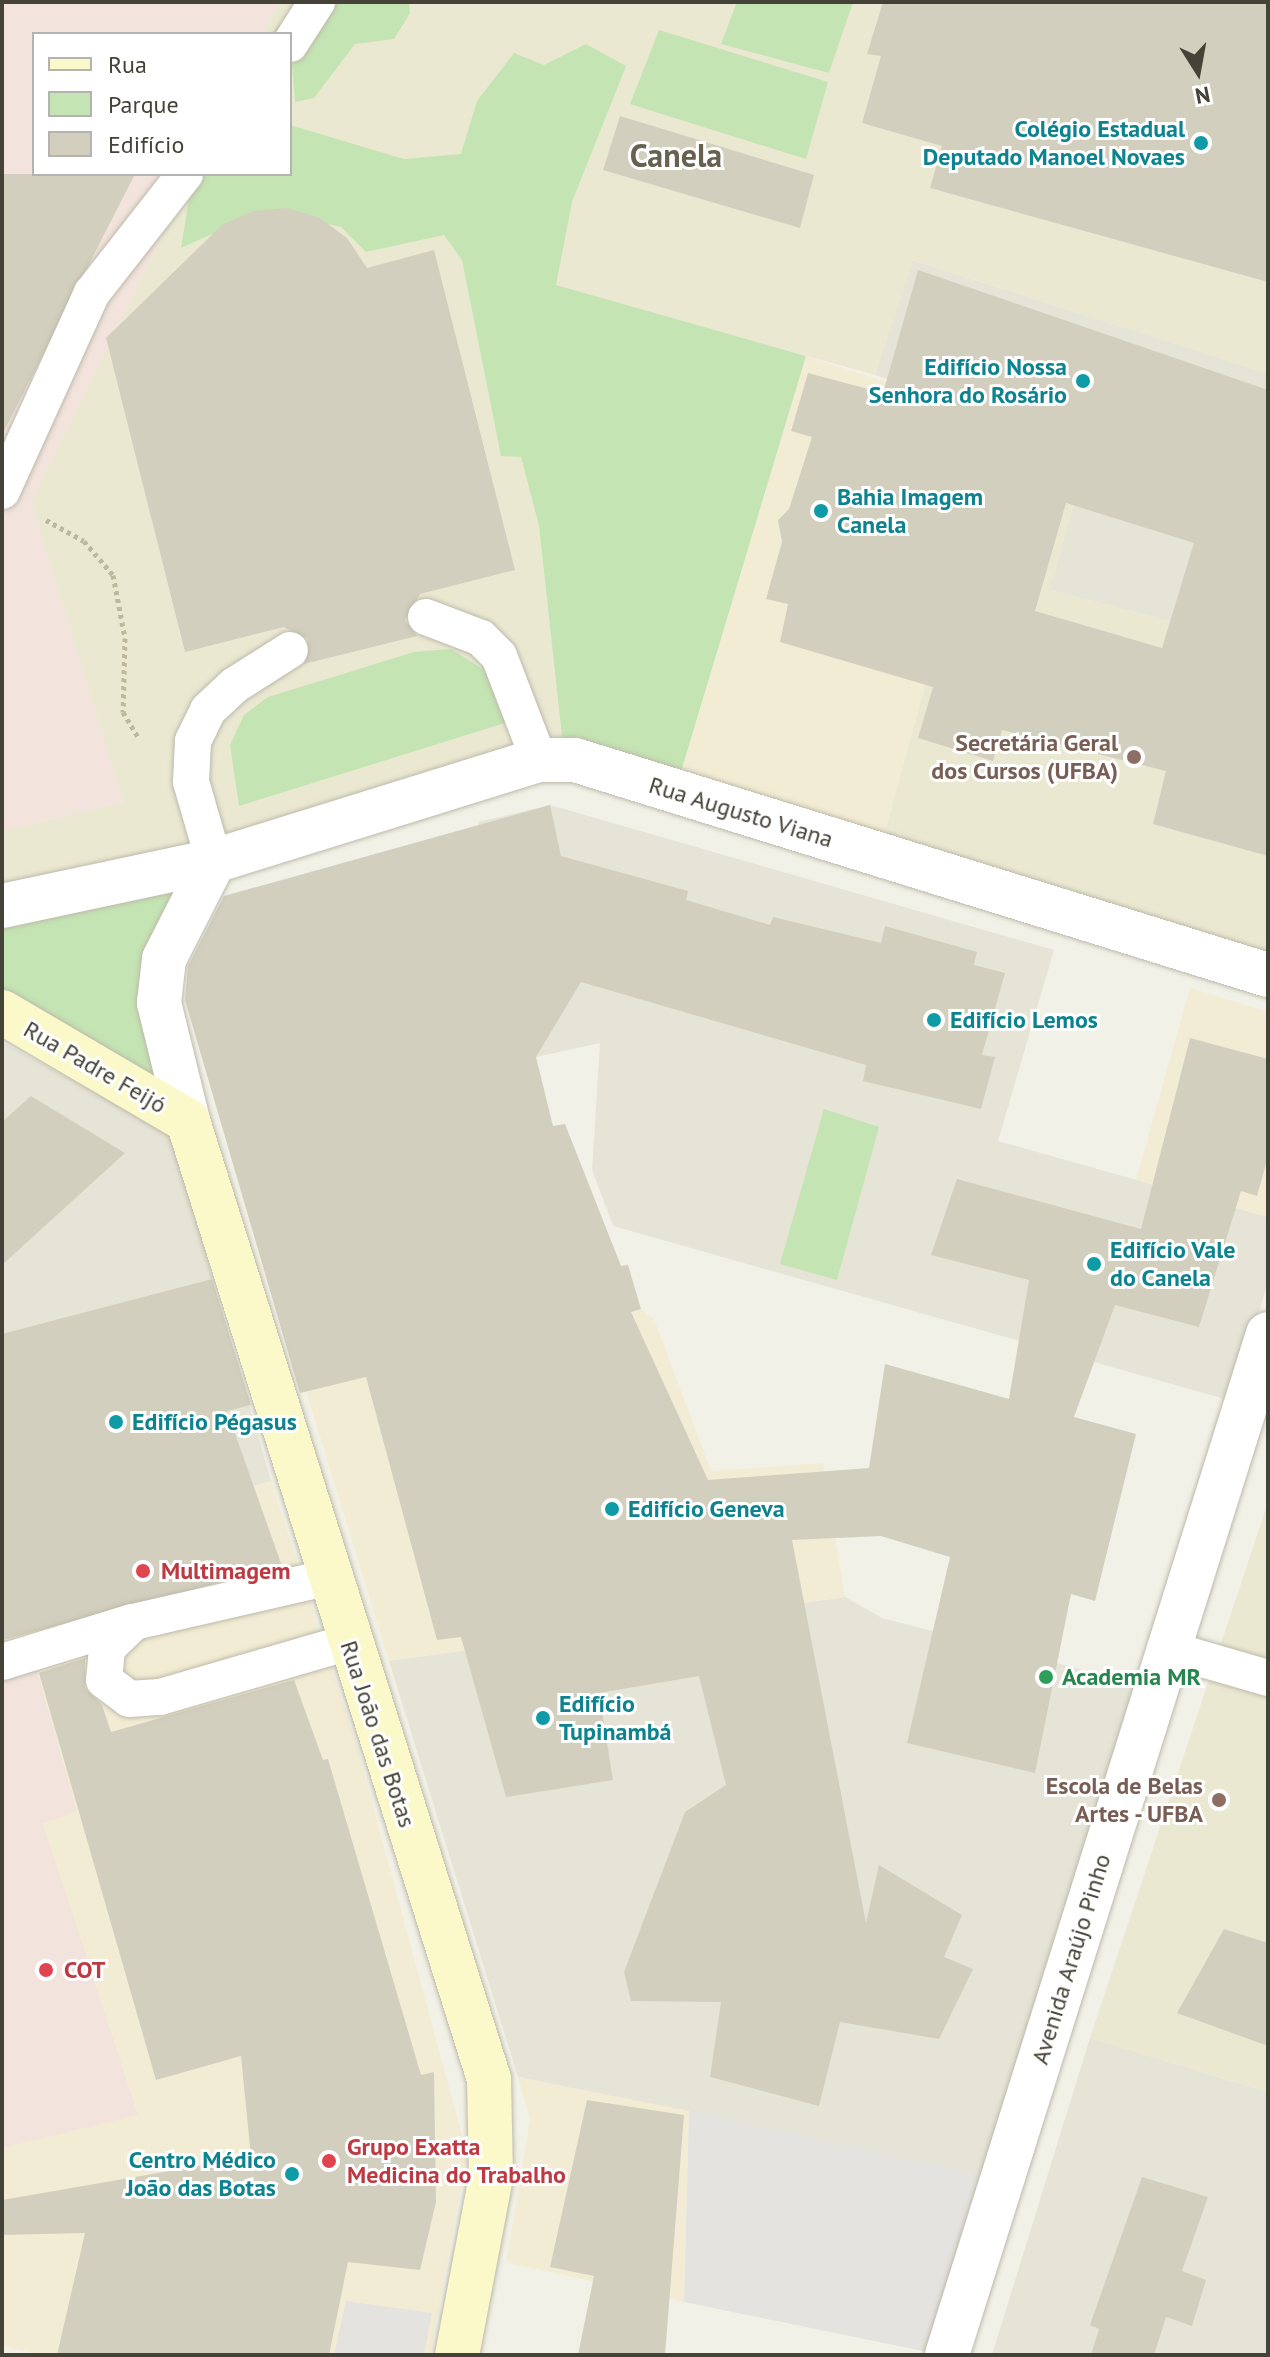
<!DOCTYPE html>
<html>
<head>
<meta charset="utf-8">
<style>
	body { margin:0 }
	#map { position:relative; width:1270px; height:2357px; overflow:hidden; background:#f2f1e7; font-family:"PT Sans",sans-serif }
	div>[style] { position:absolute }
	.residential>* { inset:0; background:#e6e4d6 }
	.commercial>* { inset:0; background:#f3ecd4 }
	.education>* { inset:0; background:#ebe8d2 }
	.medical>* { inset:0; background:#f2e3dc }
	.green>* { inset:0; background:#c4e4b3 }
	.parking>* { inset:0; background:#e4e3df }
	.building>* { inset:0; background:#d3cfbe }
	.path>* { height:5px; margin-top:-2.5px; transform-origin:0; background:repeating-linear-gradient(90deg,#beb99d 0 4px,transparent 0 8px) }
	.roads { filter:drop-shadow(0 0 2px #bdbaab) drop-shadow(0 0 2px #bdbaab) }
	.service>* { height:36px; margin:-18px; padding:0 18px; transform-origin:18px; border-radius:18px; background:#fff }
	.minor>* { height:44px; margin:-22px; padding:0 22px; transform-origin:22px; border-radius:22px; background:#fff }
	.secondary>* { height:44px; margin:-22px; padding:0 22px; transform-origin:22px; border-radius:22px; background:#fbf8c9 }
	.dots>* { width:22px; height:22px; translate:-50% -50%; box-sizing:border-box; border:4px solid #fff; border-radius:50% }
	span { translate:-50% -50%; white-space:nowrap; text-align:center; line-height:1.15; -webkit-text-stroke:6px #fff; paint-order:stroke }
	.culture-label { font-size:24px; color:#0d838f; font-weight:700 }
	.right { translate:-100% -50%; text-align:right }
	.left { translate:0 -50%; text-align:left }
	.education-label { font-size:24px; color:#785e54; font-weight:700 }
	.street-label { font-size:24px; color:#454237 }
	.health-label { font-size:24px; color:#be3a42; font-weight:700 }
	.leisure-label { font-size:24px; color:#27864d; font-weight:700 }
	.district-label { font-size:32px; color:#67624f; font-weight:700 }
	.frame { position:absolute; inset:0; border:4px solid #454237; pointer-events:none }
	.legend { position:absolute; left:32px; top:32px; width:260px; height:144px; box-sizing:border-box; background:#fff; border:2px solid #b5b3af; margin:0; padding:10px 14px; list-style:none; font-size:24px; color:#454237 }
	.legend li { display:flex; align-items:center; gap:16px; height:40px }
	.legend b { width:40px; border:2px solid #b5b3af }
	.north { position:absolute; left:1158px; top:32px; width:80px; height:80px; -webkit-text-stroke:6px #fff; paint-order:stroke; rotate:169deg; font-size:22px; font-weight:700; line-height:32px; text-align:center; color:#454237 }
	.north::after { content:''; display:block; margin:auto; width:28px; height:36px; background:#454237; clip-path:polygon(50% 0,100% 100%,50% 72%,0 100%) }
</style>
</head>
<body>
<div id="map">
	<div class="residential">
		<i style="clip-path:polygon(912px 260px,1268px 373px,1268px 647px,1050px 590px,950px 400px,875px 375px)"></i>
		<i style="clip-path:polygon(550px 805px,1054px 950px,998px 1141px,1268px 1217px,1268px 1282px,1232px 1401px,613px 1226px,592px 1170px,600px 1043px,536px 1057px,478px 822px)"></i>
		<i style="clip-path:polygon(2px 1042px,171px 1133px,271px 1481px,2px 1555px)"></i>
		<i style="clip-path:polygon(845px 1597px,882px 1618px,1142px 1685px,987px 2177px,518px 2077px,389px 1661px)"></i>
		<i style="clip-path:polygon(1090px 2038px,1268px 2092px,1268px 2355px,992px 2355px)"></i>
	</div>
	<div class="commercial">
		<i style="clip-path:polygon(806px 356px,998px 418px,883px 839px,680px 775px)"></i>
		<i style="clip-path:polygon(1190px 988px,1268px 1012px,1268px 1217px,1136px 1180px)"></i>
		<i style="clip-path:polygon(641px 1309px,654px 1319px,711px 1471px,823px 1463px,845px 1597px,389px 1661px,306px 1391px)"></i>
		<i style="clip-path:polygon(271px 1481px,355px 1740px,467px 2154px,430px 2355px,45px 2355px,2px 2346px,2px 1555px)"></i>
		<i style="clip-path:polygon(518px 2077px,689px 2111px,684px 2302px,506px 2262px,530px 2120px)"></i>
	</div>
	<div class="education">
		<i style="clip-path:polygon(278px 2px,1268px 2px,1268px 374px,913px 260px,875px 375px,556px 286px,521px 457px,539px 526px,562px 737px,174px 856px,2px 886px,2px 831px,123px 802px,31px 502px,193px 174px,290px 174px,290px 34px,263px 34px)"></i>
		<i style="clip-path:polygon(998px 418px,1090px 446px,1050px 590px,1268px 647px,1268px 960px,883px 839px)"></i>
		<i style="clip-path:polygon(1268px 1502px,1268px 2092px,1090px 2038px)"></i>
	</div>
	<div class="medical">
		<i style="clip-path:polygon(2px 2px,278px 2px,263px 34px,34px 34px,34px 174px,193px 174px,31px 502px,123px 802px,2px 831px)"></i>
		<i style="clip-path:polygon(34px 1661px,77px 1811px,43px 1824px,138px 2115px,2px 2148px,2px 1672px)"></i>
	</div>
	<div class="green">
		<i style="clip-path:polygon(302px 2px,409px 2px,410px 13px,394px 39px,355px 44px,314px 98px,295px 102px,290px 34px,271px 34px)"></i>
		<i style="clip-path:polygon(737px 2px,853px 2px,829px 73px,721px 44px)"></i>
		<i style="clip-path:polygon(659px 30px,828px 82px,806px 159px,630px 104px)"></i>
		<i style="clip-path:polygon(586px 44px,626px 66px,572px 202px,556px 285px,806px 356px,680px 775px,562px 737px,539px 526px,521px 457px,501px 456px,462px 260px,444px 235px,366px 252px,341px 227px,266px 210px,181px 248px,191px 186px,201px 174px,290px 174px,290px 125px,404px 159px,461px 154px,477px 101px,514px 53px,544px 65px)"></i>
		<i style="clip-path:polygon(451px 649px,494px 676px,508px 722px,239px 806px,230px 745px,244px 715px,268px 697px,414px 652px)"></i>
		<i style="clip-path:polygon(196px 874px,170px 1095px,2px 998px,2px 918px)"></i>
		<i style="clip-path:polygon(824px 1109px,879px 1127px,837px 1280px,780px 1264px)"></i>
	</div>
	<div class="parking">
		<i style="clip-path:polygon(689px 2111px,987px 2177px,933px 2353px,684px 2302px)"></i>
		<i style="clip-path:polygon(346px 2301px,432px 2313px,424px 2355px,334px 2355px)"></i>
	</div>
	<div class="building">
		<i style="clip-path:polygon(883px 2px,1268px 2px,1268px 282px,930px 188px,942px 146px,862px 123px,881px 56px,867px 54px)"></i>
		<i style="clip-path:polygon(620px 116px,814px 175px,800px 228px,603px 170px)"></i>
		<i style="clip-path:polygon(2px 174px,135px 174px,2px 435px)"></i>
		<i style="clip-path:polygon(287px 208px,320px 218px,347px 238px,367px 268px,434px 250px,515px 570px,420px 594px,405px 620px,417px 636px,304px 664px,308px 639px,284px 627px,185px 652px,106px 338px,222px 225px,253px 211px)"></i>
		<i style="clip-path:polygon(evenodd,918px 270px,1268px 390px,1268px 856px,1153px 824px,1166px 771px,1002px 730px,993px 761px,918px 738px,933px 687px,780px 642px,788px 604px,766px 599px,782px 542px,778px 520px,789px 509px,812px 437px,791px 431px,808px 373px,883px 393px,918px 270px,1066px 503px,1194px 543px,1162px 648px,1035px 611px,1066px 503px)"></i>
		<i style="clip-path:polygon(550px 805px,561px 856px,688px 891px,686px 900px,770px 925px,773px 917px,881px 943px,885px 926px,977px 952px,974px 965px,1005px 973px,982px 1055px,995px 1057px,981px 1109px,863px 1081px,866px 1065px,581px 982px,536px 1057px,553px 1126px,565px 1124px,621px 1266px,628px 1265px,641px 1309px,631px 1312px,708px 1480px,869px 1468px,885px 1364px,1009px 1399px,1029px 1280px,931px 1255px,957px 1179px,1141px 1229px,1190px 1038px,1268px 1059px,1268px 1157px,1257px 1196px,1241px 1191px,1199px 1327px,1115px 1305px,1074px 1417px,1136px 1434px,1095px 1601px,1071px 1594px,1035px 1773px,907px 1743px,950px 1557px,881px 1536px,792px 1540px,866px 1923px,879px 1865px,962px 1915px,944px 1957px,973px 1969px,939px 2039px,840px 2022px,819px 2106px,710px 2077px,721px 2002px,631px 2001px,624px 1972px,685px 1812px,726px 1785px,699px 1676px,599px 1693px,613px 1780px,506px 1797px,461px 1637px,437px 1640px,366px 1377px,300px 1393px,185px 1000px,188px 966px,224px 896px)"></i>
		<i style="clip-path:polygon(31px 1096px,125px 1153px,2px 1265px,2px 1122px)"></i>
		<i style="clip-path:polygon(212px 1279px,251px 1405px,227px 1411px,282px 1566px,2px 1640px,2px 1334px)"></i>
		<i style="clip-path:polygon(85px 1658px,85px 1688px,102px 1705px,111px 1732px,294px 1680px,323px 1760px,328px 1759px,421px 2075px,434px 2072px,436px 2202px,420px 2270px,348px 2262px,329px 2355px,57px 2355px,85px 2233px,2px 2235px,2px 2200px,251px 2157px,241px 2056px,156px 2080px,39px 1673px)"></i>
		<i style="clip-path:polygon(1224px 1929px,1268px 1943px,1268px 2046px,1177px 2013px)"></i>
		<i style="clip-path:polygon(587px 2100px,684px 2115px,665px 2355px,578px 2355px,594px 2276px,550px 2267px)"></i>
		<i style="clip-path:polygon(1142px 2177px,1208px 2197px,1182px 2271px,1206px 2280px,1192px 2326px,1166px 2317px,1154px 2355px,1091px 2355px,1099px 2329px,1090px 2325px)"></i>
	</div>
	<div class="path">
		<i style="left:46px;top:520px;width:43px;rotate:28.9deg"></i>
		<i style="left:84px;top:541px;width:45px;rotate:49.5deg"></i>
		<i style="left:113px;top:575px;width:64px;rotate:79.2deg"></i>
		<i style="left:125px;top:638px;width:74px;rotate:91.5deg"></i>
		<i style="left:123px;top:712px;width:31px;rotate:59deg"></i>
	</div>
	<div class="roads">
		<div class="service">
			<i style="left:290px;top:44px;width:50px;rotate:-57.3deg"></i>
			<i style="left:2px;top:491px;width:217px;rotate:-65.6deg"></i>
			<i style="left:92px;top:293px;width:151px;rotate:-52deg"></i>
			<i style="left:426px;top:617px;width:59px;rotate:20.9deg"></i>
			<i style="left:481px;top:638px;width:25px;rotate:45deg"></i>
			<i style="left:499px;top:656px;width:111px;rotate:69deg"></i>
			<i style="left:214px;top:861px;width:82px;rotate:-106.2deg"></i>
			<i style="left:191px;top:782px;width:41px;rotate:-87.2deg"></i>
			<i style="left:193px;top:741px;width:34px;rotate:-64deg"></i>
			<i style="left:208px;top:710px;width:37px;rotate:-43deg"></i>
			<i style="left:235px;top:685px;width:65px;rotate:-32.5deg"></i>
			<i style="left:330px;top:1577px;width:201px;rotate:167.1deg"></i>
			<i style="left:134px;top:1622px;width:37px;rotate:136deg"></i>
			<i style="left:107px;top:1648px;width:32px;rotate:95deg"></i>
			<i style="left:104px;top:1680px;width:31px;rotate:37deg"></i>
			<i style="left:129px;top:1699px;width:31px;rotate:-4deg"></i>
			<i style="left:160px;top:1697px;width:197px;rotate:-16.2deg"></i>
			<i style="left:1168px;top:1649px;width:104px;rotate:16.2deg"></i>
			<i style="left:2px;top:1662px;width:136px;rotate:-17.1deg"></i>
		</div>
		<div class="minor">
			<i style="left:2px;top:906px;width:217px;rotate:-12deg"></i>
			<i style="left:188px;top:1121px;width:122px;rotate:-103.8deg"></i>
			<i style="left:159px;top:1003px;width:44px;rotate:-83.5deg"></i>
			<i style="left:164px;top:959px;width:110px;rotate:-63deg"></i>
			<i style="left:214px;top:861px;width:340px;rotate:-17.3deg"></i>
			<i style="left:539px;top:760px;width:36px"></i>
			<i style="left:575px;top:760px;width:726px;rotate:17.24deg"></i>
			<i style="left:947px;top:2355px;width:1070px;rotate:-72.55deg"></i>
		</div>
		<div class="secondary">
			<i style="left:2px;top:1012px;width:216px;rotate:30.4deg"></i>
			<i style="left:188px;top:1121px;width:1004px;rotate:72.56deg"></i>
			<i style="left:489px;top:2079px;width:98px;rotate:88.8deg"></i>
			<i style="left:491px;top:2177px;width:181px;rotate:100.8deg"></i>
		</div>
	</div>
	<div class="dots">
		<i style="left:1201px;top:143px;background:#0f9aa8"></i>
		<i style="left:1083px;top:381px;background:#0f9aa8"></i>
		<i style="left:821px;top:511px;background:#0f9aa8"></i>
		<i style="left:1134px;top:757px;background:#8d6e63"></i>
		<i style="left:934px;top:1020px;background:#0f9aa8"></i>
		<i style="left:1094px;top:1264px;background:#0f9aa8"></i>
		<i style="left:116px;top:1422px;background:#0f9aa8"></i>
		<i style="left:612px;top:1509px;background:#0f9aa8"></i>
		<i style="left:143px;top:1571px;background:#e0444e"></i>
		<i style="left:1046px;top:1677px;background:#2e9e5b"></i>
		<i style="left:543px;top:1718px;background:#0f9aa8"></i>
		<i style="left:1219px;top:1800px;background:#8d6e63"></i>
		<i style="left:46px;top:1970px;background:#e0444e"></i>
		<i style="left:329px;top:2161px;background:#e0444e"></i>
		<i style="left:292px;top:2174px;background:#0f9aa8"></i>
	</div>
	<div class="culture-label">
		<span class="right" style="left:1185px;top:143px">Colégio Estadual<br>Deputado Manoel Novaes</span>
		<span class="right" style="left:1067px;top:381px">Edifício Nossa<br>Senhora do Rosário</span>
		<span class="left" style="left:837px;top:511px">Bahia Imagem<br>Canela</span>
		<span class="left" style="left:950px;top:1020px">Edifício Lemos</span>
		<span class="left" style="left:1110px;top:1264px">Edifício Vale<br>do Canela</span>
		<span class="left" style="left:132px;top:1422px">Edifício Pégasus</span>
		<span class="left" style="left:628px;top:1509px">Edifício Geneva</span>
		<span class="left" style="left:559px;top:1718px">Edifício<br>Tupinambá</span>
		<span class="right" style="left:276px;top:2174px">Centro Médico<br>João das Botas</span>
	</div>
	<div class="education-label">
		<span class="right" style="left:1118px;top:757px">Secretária Geral<br>dos Cursos (UFBA)</span>
		<span class="right" style="left:1203px;top:1800px">Escola de Belas<br>Artes - UFBA</span>
	</div>
	<div class="street-label">
		<span style="left:741px;top:812px;rotate:17deg">Rua Augusto Viana</span>
		<span style="left:95px;top:1067px;rotate:30deg">Rua Padre Feijó</span>
		<span style="left:378px;top:1734px;rotate:72deg">Rua João das Botas</span>
		<span style="left:1071px;top:1959px;rotate:-73deg">Avenida Araújo Pinho</span>
	</div>
	<div class="health-label">
		<span class="left" style="left:161px;top:1571px">Multimagem</span>
		<span class="left" style="left:64px;top:1970px">COT</span>
		<span class="left" style="left:347px;top:2161px">Grupo Exatta<br>Medicina do Trabalho</span>
	</div>
	<div class="leisure-label">
		<span class="left" style="left:1062px;top:1677px">Academia MR</span>
	</div>
	<div class="district-label">
		<span style="left:676px;top:155px">Canela</span>
	</div>
	<div class="frame"></div>
	<ul class="legend">
	<li><b style="height:10px;background:#fbf8c9"></b>Rua</li>
	<li><b style="height:22px;background:#c4e4b3"></b>Parque</li>
	<li><b style="height:22px;background:#d3cfbe"></b>Edifício</li>
	</ul>
	<div class="north">N</div>
</div>
</body>
</html>
